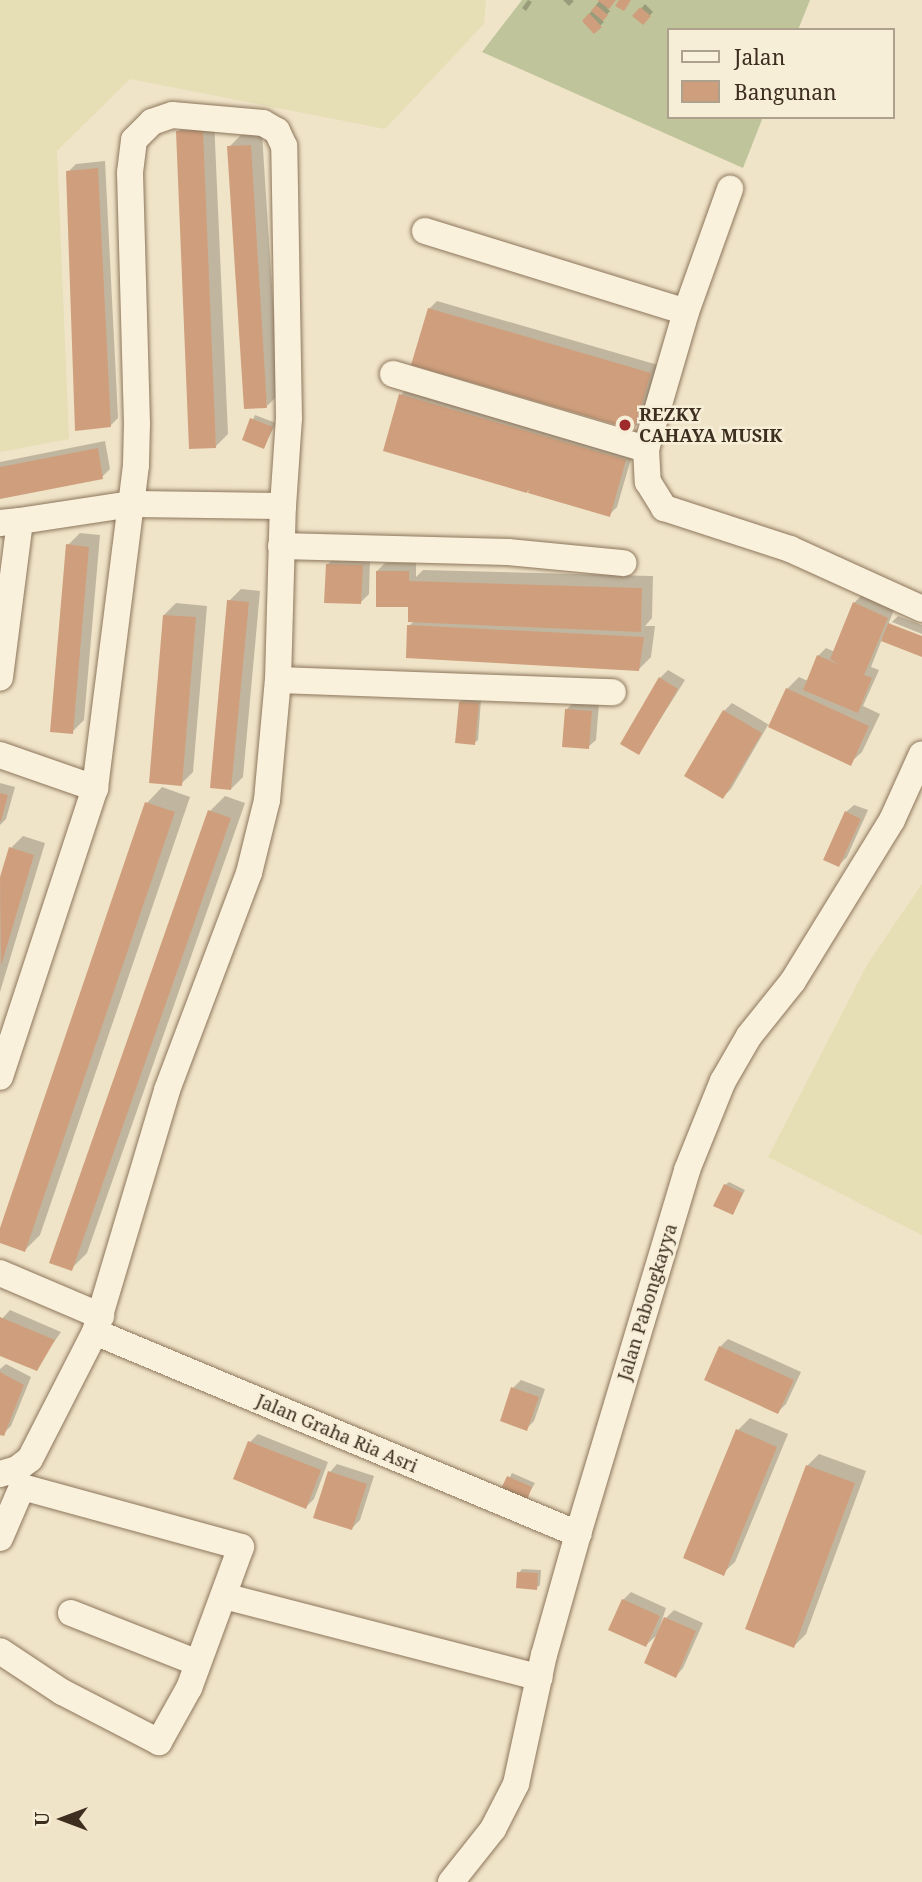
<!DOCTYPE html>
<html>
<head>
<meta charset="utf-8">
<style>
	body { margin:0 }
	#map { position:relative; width:922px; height:1882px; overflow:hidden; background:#f0e4c8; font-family:"Noto Serif",serif }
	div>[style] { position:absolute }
	.farmland>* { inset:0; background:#e6deb5 }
	.cemetery>* { inset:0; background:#bfc49a }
	.shadow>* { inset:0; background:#0003 }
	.building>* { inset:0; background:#cf9f7d }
	.roads { filter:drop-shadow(0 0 2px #8d765c) drop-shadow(0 0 2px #8d765c) }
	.minor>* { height:26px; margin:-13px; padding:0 13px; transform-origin:13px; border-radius:13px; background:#faf1dc }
	.dots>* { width:19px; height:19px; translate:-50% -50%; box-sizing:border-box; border:4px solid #f7eed8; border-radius:50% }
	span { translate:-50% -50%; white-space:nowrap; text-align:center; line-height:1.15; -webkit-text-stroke:5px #f7eed8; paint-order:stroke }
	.poi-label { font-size:18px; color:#3d2e20; font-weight:700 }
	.left { translate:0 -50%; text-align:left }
	.street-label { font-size:18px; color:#3d2e20 }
	.legend { position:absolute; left:667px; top:28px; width:228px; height:91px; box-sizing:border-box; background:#f7eed8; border:2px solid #ada18e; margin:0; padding:9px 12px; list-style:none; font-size:21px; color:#3d2e20 }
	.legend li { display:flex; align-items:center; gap:14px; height:35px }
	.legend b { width:35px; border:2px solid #ada18e }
	.north { position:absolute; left:28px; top:1784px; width:70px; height:70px; -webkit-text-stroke:5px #f7eed8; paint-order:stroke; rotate:270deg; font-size:19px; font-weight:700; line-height:28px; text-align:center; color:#3d2e20 }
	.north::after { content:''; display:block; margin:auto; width:24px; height:32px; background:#3d2e20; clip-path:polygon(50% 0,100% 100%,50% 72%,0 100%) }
</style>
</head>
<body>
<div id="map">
	<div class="farmland">
		<i style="clip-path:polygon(0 0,486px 0,484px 24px,385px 129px,130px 79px,57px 151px,69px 439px,0 452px)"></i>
		<i style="clip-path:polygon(922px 884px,922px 1235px,768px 1157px,868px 963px)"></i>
	</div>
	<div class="cemetery">
		<i style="clip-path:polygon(522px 0,810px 0,798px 30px,668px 30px,668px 117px,763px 117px,743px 168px,482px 52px)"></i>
	</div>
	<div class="shadow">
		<i style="clip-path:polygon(528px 0,532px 2px,526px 11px,522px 8px)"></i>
		<i style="clip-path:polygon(563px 0,572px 0,574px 1px,569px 6px)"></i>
		<i style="clip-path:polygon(600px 0,615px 0,607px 8px,610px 11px,602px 20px,604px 22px,594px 31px,584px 21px)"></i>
		<i style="clip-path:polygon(645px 4px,653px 12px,642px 23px,635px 16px)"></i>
		<i style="clip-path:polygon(214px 119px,228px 434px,216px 446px,178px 132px,190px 120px)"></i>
		<i style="clip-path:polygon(262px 134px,279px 394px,267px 406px,229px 147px,241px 135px)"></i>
		<i style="clip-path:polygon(105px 161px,118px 418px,110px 426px,68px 172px,76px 164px)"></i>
		<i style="clip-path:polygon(437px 301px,658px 365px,642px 420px,634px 428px,429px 309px)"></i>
		<i style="clip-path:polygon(409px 387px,633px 452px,617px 507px,609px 515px,385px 449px,401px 395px)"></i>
		<i style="clip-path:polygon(255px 415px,276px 423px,264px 447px,244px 439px)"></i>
		<i style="clip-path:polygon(105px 441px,110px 469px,102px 477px,0 497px,0 462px)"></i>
		<i style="clip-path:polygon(80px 533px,100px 535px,84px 720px,72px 732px,68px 545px)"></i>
		<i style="clip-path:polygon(335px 557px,370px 558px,369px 594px,361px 602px,327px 565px)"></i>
		<i style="clip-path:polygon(385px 563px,416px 563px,416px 577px,423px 570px,653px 576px,652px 618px,645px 626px,655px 626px,651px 657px,639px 669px,409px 626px,414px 621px,410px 606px,377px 571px)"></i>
		<i style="clip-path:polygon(241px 589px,260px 591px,243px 777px,231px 789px,229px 601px)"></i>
		<i style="clip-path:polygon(862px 595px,894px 610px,887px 627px,891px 623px,891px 626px,922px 638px,922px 655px,882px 639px,871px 667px,879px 670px,863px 706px,880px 714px,862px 752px,850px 763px,768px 725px,731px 789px,723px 797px,724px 711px,732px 703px,771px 726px,787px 689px,799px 677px,808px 681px,818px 656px,826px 648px,835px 652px,854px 603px)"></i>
		<i style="clip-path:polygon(176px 603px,207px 606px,193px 772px,181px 784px,164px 615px)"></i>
		<i style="clip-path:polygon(898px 616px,922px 625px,922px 634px,892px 622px)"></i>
		<i style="clip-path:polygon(668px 670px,685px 680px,639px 753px,660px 678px)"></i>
		<i style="clip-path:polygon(464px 699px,481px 700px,478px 740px,474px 743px,460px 702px)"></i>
		<i style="clip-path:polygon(575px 701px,599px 703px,596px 740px,588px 747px,567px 709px)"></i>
		<i style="clip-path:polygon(0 783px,15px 787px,6px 819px,0 825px)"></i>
		<i style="clip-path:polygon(162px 787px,190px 797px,40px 1235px,25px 1250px,0 1241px,0 1233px,147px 803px)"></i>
		<i style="clip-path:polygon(225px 796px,245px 803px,87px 1253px,71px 1269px,210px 811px)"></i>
		<i style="clip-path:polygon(854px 805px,868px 810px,847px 857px,839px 865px,846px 812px)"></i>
		<i style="clip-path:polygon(23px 836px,45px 843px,0 992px,0 883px,11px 848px)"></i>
		<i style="clip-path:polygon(729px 1182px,745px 1190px,733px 1213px,725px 1185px)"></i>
		<i style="clip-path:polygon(10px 1310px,61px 1332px,36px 1368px,0 1354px,0 1321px)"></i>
		<i style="clip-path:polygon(728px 1339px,801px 1372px,786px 1404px,778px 1412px,720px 1347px)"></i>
		<i style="clip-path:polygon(6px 1364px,31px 1377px,11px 1426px,3px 1434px,0 1433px,0 1369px)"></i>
		<i style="clip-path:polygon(521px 1380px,545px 1389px,534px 1421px,526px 1429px,513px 1388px)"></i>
		<i style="clip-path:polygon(750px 1418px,788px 1434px,735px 1562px,723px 1573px,738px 1430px)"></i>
		<i style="clip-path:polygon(258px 1434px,328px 1462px,314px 1499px,306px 1507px,250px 1442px)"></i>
		<i style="clip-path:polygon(819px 1454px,866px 1471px,806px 1634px,794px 1646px,807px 1466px)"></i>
		<i style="clip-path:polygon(337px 1464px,374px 1476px,360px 1520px,352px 1528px,330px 1472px)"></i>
		<i style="clip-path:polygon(512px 1473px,535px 1483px,527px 1497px,504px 1488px)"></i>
		<i style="clip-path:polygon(522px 1569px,541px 1570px,540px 1585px,536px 1588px,519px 1573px)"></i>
		<i style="clip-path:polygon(631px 1592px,666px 1608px,657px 1635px,646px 1645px,623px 1600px)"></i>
		<i style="clip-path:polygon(674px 1610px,703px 1623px,683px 1668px,676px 1676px,666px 1618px)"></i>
	</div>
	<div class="building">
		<i style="clip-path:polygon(597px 0,616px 0,609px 9px)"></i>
		<i style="clip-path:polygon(619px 0,631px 0,624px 11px,615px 6px)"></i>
		<i style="clip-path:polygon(596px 5px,608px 15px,603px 21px,591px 11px)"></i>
		<i style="clip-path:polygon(640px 7px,651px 16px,643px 25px,632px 16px)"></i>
		<i style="clip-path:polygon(589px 13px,602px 27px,594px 34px,582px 21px)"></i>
		<i style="clip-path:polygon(203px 130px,216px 448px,189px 449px,176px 131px)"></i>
		<i style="clip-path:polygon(251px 145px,267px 408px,244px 409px,227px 146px)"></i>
		<i style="clip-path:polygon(98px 168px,111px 427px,75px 431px,66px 171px)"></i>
		<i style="clip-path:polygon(428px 308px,651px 373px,634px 430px,411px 365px)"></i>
		<i style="clip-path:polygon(399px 394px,626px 460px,610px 517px,528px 493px,530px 486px,527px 493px,383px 451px)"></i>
		<i style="clip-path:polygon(250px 418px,273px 427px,264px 449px,242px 440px)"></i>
		<i style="clip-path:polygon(98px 448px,103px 479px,0 499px,0 467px)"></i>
		<i style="clip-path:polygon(66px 544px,89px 547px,73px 734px,50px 732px)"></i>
		<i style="clip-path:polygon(326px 564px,363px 565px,361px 604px,324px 603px)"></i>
		<i style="clip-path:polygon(376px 571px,409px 571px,409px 581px,642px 588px,641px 632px,408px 622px,408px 607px,376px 607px)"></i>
		<i style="clip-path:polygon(227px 600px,249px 602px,231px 790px,210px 788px)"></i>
		<i style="clip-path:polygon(853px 602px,888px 618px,864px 675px,872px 678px,858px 713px,803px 690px,817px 655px,840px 665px,830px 659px)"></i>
		<i style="clip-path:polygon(163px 615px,196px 617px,182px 786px,149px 783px)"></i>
		<i style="clip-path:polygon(888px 623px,922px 636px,922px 657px,881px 641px)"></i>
		<i style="clip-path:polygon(407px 625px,644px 637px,639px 671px,406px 658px)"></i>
		<i style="clip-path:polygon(659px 677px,678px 689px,639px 755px,620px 744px)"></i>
		<i style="clip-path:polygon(786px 688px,869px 726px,851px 766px,768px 727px)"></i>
		<i style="clip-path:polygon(459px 702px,479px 703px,475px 745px,455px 743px)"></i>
		<i style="clip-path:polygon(565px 709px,592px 711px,589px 749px,562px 747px)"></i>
		<i style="clip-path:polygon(723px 710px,762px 733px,723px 799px,684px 776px)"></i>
		<i style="clip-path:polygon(0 793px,8px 795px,1px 821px,0 821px)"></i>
		<i style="clip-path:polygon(145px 802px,175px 812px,25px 1252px,0 1243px,0 1228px)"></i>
		<i style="clip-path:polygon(208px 810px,231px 818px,72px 1271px,49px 1263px)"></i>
		<i style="clip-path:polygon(845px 811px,861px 819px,839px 867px,823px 860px)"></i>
		<i style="clip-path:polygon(9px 847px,34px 855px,1px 966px,0 877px)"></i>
		<i style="clip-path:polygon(724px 1184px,743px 1193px,733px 1215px,713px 1206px)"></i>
		<i style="clip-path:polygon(0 1317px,55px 1340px,37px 1371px,0 1356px)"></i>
		<i style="clip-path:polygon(719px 1346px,794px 1380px,778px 1414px,704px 1380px)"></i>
		<i style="clip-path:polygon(0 1372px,24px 1385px,4px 1436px,0 1435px)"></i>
		<i style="clip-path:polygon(511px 1387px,539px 1397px,527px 1431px,500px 1421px)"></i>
		<i style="clip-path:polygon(736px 1429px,777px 1447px,724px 1576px,683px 1558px)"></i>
		<i style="clip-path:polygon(248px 1441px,321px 1470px,306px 1509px,233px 1479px)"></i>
		<i style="clip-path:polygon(806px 1465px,855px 1483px,794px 1648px,745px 1629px)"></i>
		<i style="clip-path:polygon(328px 1471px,367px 1484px,352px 1530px,313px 1518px)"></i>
		<i style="clip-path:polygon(507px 1476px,532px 1487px,527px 1500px,501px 1489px)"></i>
		<i style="clip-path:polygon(517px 1572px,538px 1573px,537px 1590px,516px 1588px)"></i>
		<i style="clip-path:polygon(622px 1599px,660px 1616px,646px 1647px,608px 1630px)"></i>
		<i style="clip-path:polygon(664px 1617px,696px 1631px,676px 1678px,644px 1663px)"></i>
	</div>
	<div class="roads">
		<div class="minor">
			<i style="left:425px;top:231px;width:273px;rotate:17.2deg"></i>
			<i style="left:686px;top:312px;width:143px;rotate:106.3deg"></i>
			<i style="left:646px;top:449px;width:33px;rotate:87deg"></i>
			<i style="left:648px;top:482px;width:31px;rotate:58deg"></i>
			<i style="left:664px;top:508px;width:133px;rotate:18deg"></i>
			<i style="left:790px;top:549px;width:145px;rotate:24.4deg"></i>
			<i style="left:686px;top:312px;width:131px;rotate:-70.3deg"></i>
			<i style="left:393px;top:374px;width:264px;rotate:16.5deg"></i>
			<i style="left:0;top:523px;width:20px;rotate:-6deg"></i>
			<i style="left:20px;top:521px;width:158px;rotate:97.3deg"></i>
			<i style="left:281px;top:546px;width:227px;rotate:1.5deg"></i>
			<i style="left:508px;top:552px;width:116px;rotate:5.5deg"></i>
			<i style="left:278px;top:680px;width:335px;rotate:2.1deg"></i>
			<i style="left:0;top:755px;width:101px;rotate:19.2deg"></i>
			<i style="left:95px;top:788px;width:304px;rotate:108.2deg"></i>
			<i style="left:95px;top:788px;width:286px;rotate:-82.8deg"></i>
			<i style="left:131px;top:504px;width:152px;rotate:0.8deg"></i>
			<i style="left:0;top:1273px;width:110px;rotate:23.1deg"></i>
			<i style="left:95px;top:1332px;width:524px;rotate:22.7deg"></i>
			<i style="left:0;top:1474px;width:18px;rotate:-16deg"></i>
			<i style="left:17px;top:1469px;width:16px;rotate:-38deg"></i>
			<i style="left:30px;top:1459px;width:143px;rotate:-62.9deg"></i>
			<i style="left:95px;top:1332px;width:252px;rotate:-73.4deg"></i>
			<i style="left:167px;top:1090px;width:232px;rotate:-69.3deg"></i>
			<i style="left:249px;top:873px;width:75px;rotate:-76.1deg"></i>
			<i style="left:267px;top:800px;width:121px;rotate:-84.8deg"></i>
			<i style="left:278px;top:680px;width:174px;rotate:-88.4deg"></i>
			<i style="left:283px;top:506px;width:87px;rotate:-86.1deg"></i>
			<i style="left:289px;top:419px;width:273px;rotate:-91deg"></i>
			<i style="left:284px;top:146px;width:17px;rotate:-115deg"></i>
			<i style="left:277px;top:131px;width:16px;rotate:-150deg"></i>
			<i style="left:263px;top:123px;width:91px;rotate:-175deg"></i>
			<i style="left:172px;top:115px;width:21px;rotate:161deg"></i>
			<i style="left:152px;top:122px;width:25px;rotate:135deg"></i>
			<i style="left:134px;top:140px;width:33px;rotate:97deg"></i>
			<i style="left:130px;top:173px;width:250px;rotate:88.4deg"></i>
			<i style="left:137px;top:423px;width:42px;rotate:91.4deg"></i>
			<i style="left:136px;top:465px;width:39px;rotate:97deg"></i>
			<i style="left:131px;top:504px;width:112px;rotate:171.3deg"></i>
			<i style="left:0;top:1538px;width:56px;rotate:-66.7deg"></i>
			<i style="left:22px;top:1487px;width:227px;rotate:15.3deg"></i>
			<i style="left:241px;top:1547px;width:150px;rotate:110.2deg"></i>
			<i style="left:189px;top:1688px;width:62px;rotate:119.1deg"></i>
			<i style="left:159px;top:1742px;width:109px;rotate:-152.7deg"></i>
			<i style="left:62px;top:1692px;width:74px;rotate:-146.5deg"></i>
			<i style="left:224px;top:1596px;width:326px;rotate:14.5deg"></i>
			<i style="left:71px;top:1613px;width:136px;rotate:21.5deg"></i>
			<i style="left:451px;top:1882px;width:68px;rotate:-51.6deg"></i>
			<i style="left:493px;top:1829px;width:51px;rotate:-62.9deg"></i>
			<i style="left:516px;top:1784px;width:132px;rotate:-77.8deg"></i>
			<i style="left:544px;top:1655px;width:126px;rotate:-74.3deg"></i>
			<i style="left:578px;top:1534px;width:380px;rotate:-73.3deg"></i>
			<i style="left:687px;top:1170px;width:96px;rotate:-68deg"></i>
			<i style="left:723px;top:1081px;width:52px;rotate:-60deg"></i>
			<i style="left:749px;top:1036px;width:70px;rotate:-51.3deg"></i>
			<i style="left:793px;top:981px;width:189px;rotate:-58.4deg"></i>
			<i style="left:892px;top:820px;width:72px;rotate:-65.6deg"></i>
		</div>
	</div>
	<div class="dots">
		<i style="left:625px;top:425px;background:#9e2a2b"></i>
	</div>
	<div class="poi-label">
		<span class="left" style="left:639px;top:425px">REZKY<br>CAHAYA MUSIK</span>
	</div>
	<div class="street-label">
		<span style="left:647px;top:1302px;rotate:-73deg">Jalan Pabongkayya</span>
		<span style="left:337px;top:1433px;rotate:23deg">Jalan Graha Ria Asri</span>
	</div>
	<ul class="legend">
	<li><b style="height:9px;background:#faf1dc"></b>Jalan</li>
	<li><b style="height:19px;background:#cf9f7d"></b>Bangunan</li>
	</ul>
	<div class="north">U</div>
</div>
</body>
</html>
